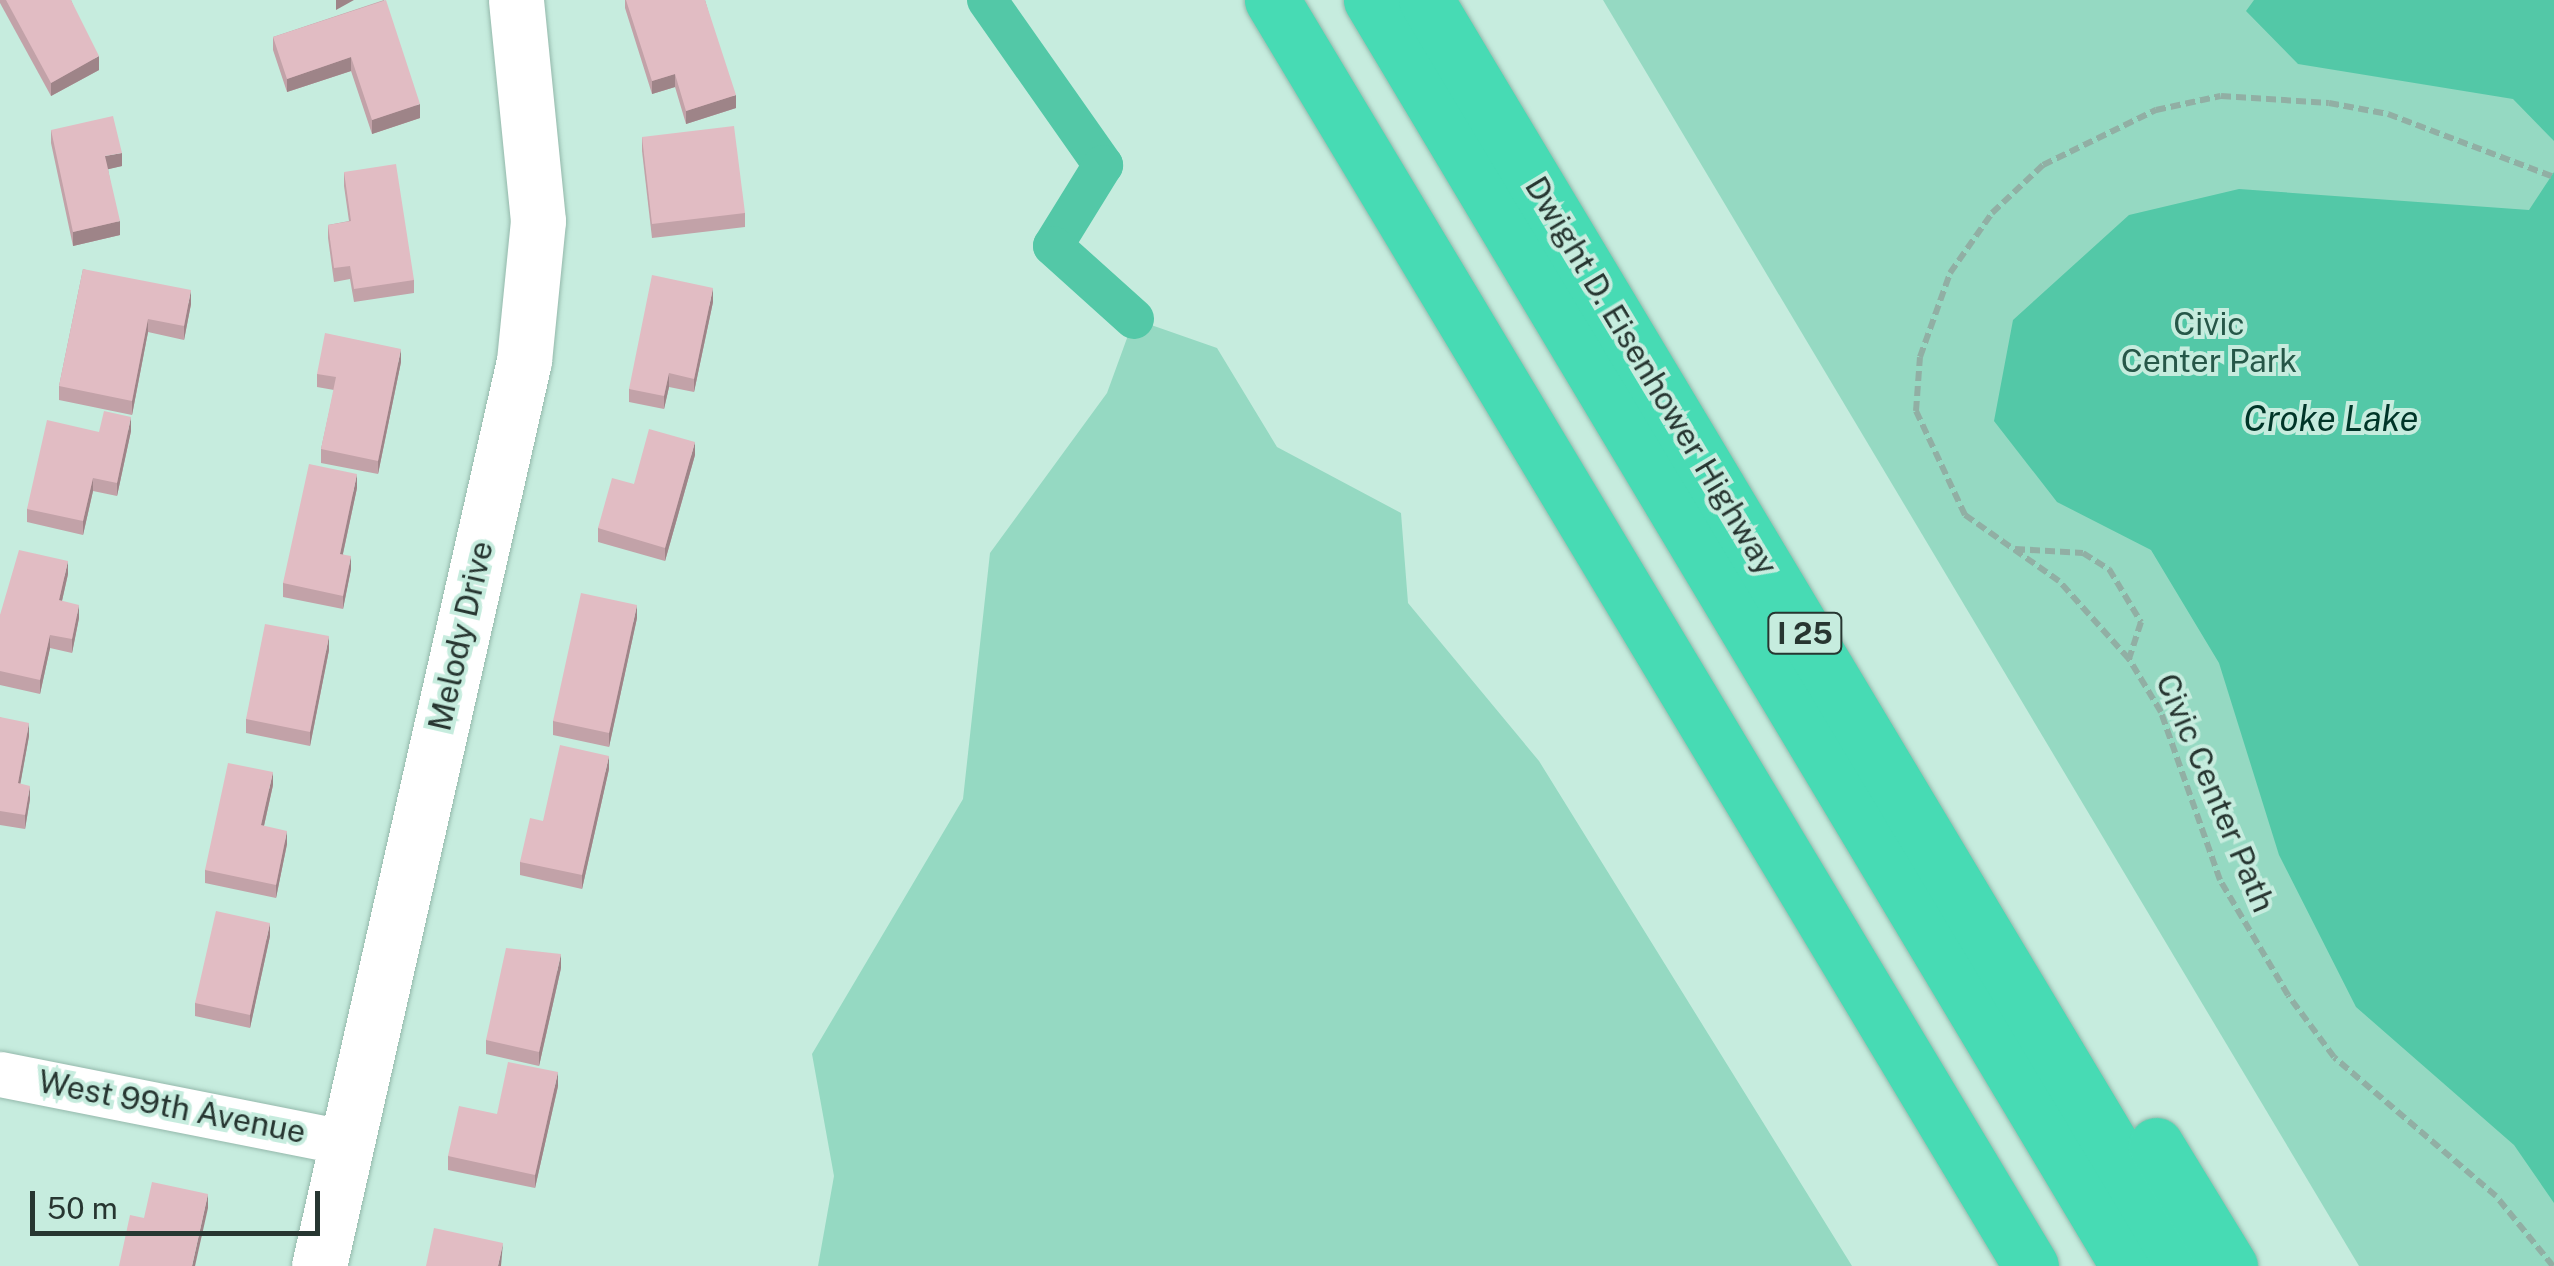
<!DOCTYPE html>
<html>
<head>
<meta charset="utf-8">
<style>
	body { margin:0 }
	#map { position:relative; width:2554px; height:1266px; overflow:hidden; background:#c6ecde; font-family:"Public Sans",sans-serif }
	div>[style] { position:absolute }
	.green>* { inset:0; background:#95d9c2 }
	.water>* { inset:0; background:#53c8a7 }
	.canal>* { height:40px; margin:-20px; padding:0 20px; transform-origin:20px; border-radius:20px; background:#53c8a7 }
	.path>* { height:6px; margin-top:-3px; transform-origin:0; background:repeating-linear-gradient(90deg,#91afa4 0 10px,transparent 0 15px) }
	.roads { filter:drop-shadow(0 0 2px #94b8ab) drop-shadow(0 0 2px #94b8ab) }
	.minor>* { height:45px; margin:-22.5px; padding:0 22.5px; transform-origin:22.5px; border-radius:22.5px; background:#fff }
	.tertiary>* { height:55px; margin:-27.5px; padding:0 27.5px; transform-origin:27.5px; border-radius:27.5px; background:#fff }
	.motorway>* { height:55px; margin:-27.5px; padding:0 27.5px; transform-origin:27.5px; border-radius:27.5px; background:#47dbb4 }
	.wall>* { inset:0; background:#c2a2a8 }
	.shaded-wall>* { inset:0; background:#9e8488 }
	.building>* { inset:0; background:#e1bcc3 }
	span { translate:-50% -50%; white-space:nowrap; text-align:center; line-height:1.15; -webkit-text-stroke:8px #c6ecde; paint-order:stroke }
	.shield-label span { padding:2px 8px; background:#c6ecde; border:2px solid; border-radius:8px; -webkit-text-stroke-width:0 }
	.shield-label { font-size:30px; color:#273631; font-weight:700 }
	.park-label { font-size:32px; color:#265748 }
	.street-label { font-size:32px; color:#273631 }
	.water-label { font-size:35px; color:#003528; font-style:italic }
	.scale { position:absolute; left:30px; top:1191px; width:290px; height:45px; box-sizing:border-box; border:5px solid #273631; border-top:0; padding-left:12px; font-size:30px; line-height:35px; white-space:nowrap; color:#273631; -webkit-text-stroke:8px #c6ecde; paint-order:stroke }
</style>
</head>
<body>
<div id="map">
	<div class="green">
		<i style="clip-path:polygon(1603px 0,2554px 0,2554px 1266px,2359px 1266px)"></i>
		<i style="clip-path:polygon(1134px 319px,1217px 348px,1277px 447px,1401px 513px,1408px 603px,1539px 761px,1852px 1266px,818px 1266px,834px 1176px,812px 1054px,963px 799px,990px 553px,1107px 393px)"></i>
	</div>
	<div class="water">
		<i style="clip-path:polygon(2254px 0,2554px 0,2554px 141px,2513px 99px,2298px 64px,2246px 11px)"></i>
		<i style="clip-path:polygon(2554px 172px,2554px 1203px,2514px 1145px,2356px 1007px,2279px 855px,2219px 663px,2151px 550px,2057px 502px,1994px 421px,2013px 320px,2129px 215px,2239px 189px,2529px 210px)"></i>
	</div>
	<div class="canal">
		<i style="left:987px;top:0;width:202px;rotate:54.9deg"></i>
		<i style="left:1103px;top:165px;width:95px;rotate:121.7deg"></i>
		<i style="left:1053px;top:246px;width:109px;rotate:42deg"></i>
	</div>
	<div class="path">
		<i style="left:2015px;top:549px;width:68px;rotate:3.4deg"></i>
		<i style="left:2083px;top:553px;width:31px;rotate:32deg"></i>
		<i style="left:2109px;top:569px;width:62px;rotate:58.9deg"></i>
		<i style="left:2141px;top:622px;width:39px;rotate:108deg"></i>
		<i style="left:2553px;top:1266px;width:90px;rotate:-129.2deg"></i>
		<i style="left:2496px;top:1196px;width:213px;rotate:-139.4deg"></i>
		<i style="left:2334px;top:1057px;width:77px;rotate:-126.6deg"></i>
		<i style="left:2288px;top:995px;width:134px;rotate:-120.6deg"></i>
		<i style="left:2220px;top:880px;width:178px;rotate:-109.4deg"></i>
		<i style="left:2161px;top:712px;width:62px;rotate:-121.1deg"></i>
		<i style="left:2129px;top:659px;width:105px;rotate:-131.9deg"></i>
		<i style="left:2059px;top:581px;width:115px;rotate:-144.9deg"></i>
		<i style="left:1965px;top:515px;width:115px;rotate:-115.2deg"></i>
		<i style="left:1916px;top:411px;width:54px;rotate:-85.8deg"></i>
		<i style="left:1920px;top:357px;width:89px;rotate:-70.3deg"></i>
		<i style="left:1950px;top:273px;width:73px;rotate:-55deg"></i>
		<i style="left:1992px;top:213px;width:70px;rotate:-43.3deg"></i>
		<i style="left:2043px;top:165px;width:126px;rotate:-26deg"></i>
		<i style="left:2156px;top:110px;width:66px;rotate:-12.2deg"></i>
		<i style="left:2221px;top:96px;width:108px;rotate:3.7deg"></i>
		<i style="left:2329px;top:103px;width:60px;rotate:10.6deg"></i>
		<i style="left:2388px;top:114px;width:178px;rotate:20.8deg"></i>
	</div>
	<div class="roads">
		<div class="minor">
			<i style="left:0;top:1074px;width:351px;rotate:11.2deg"></i>
		</div>
		<div class="tertiary">
			<i style="left:319px;top:1266px;width:928px;rotate:-77.24deg"></i>
			<i style="left:524px;top:361px;width:141px;rotate:-84.3deg"></i>
			<i style="left:538px;top:221px;width:222px;rotate:-95.7deg"></i>
		</div>
		<div class="motorway">
			<i style="left:1272px;top:0;width:1476px;rotate:59.06deg"></i>
			<i style="left:1371px;top:0;width:1475px;rotate:59.12deg"></i>
			<i style="left:1426px;top:0;width:1476px;rotate:59.09deg"></i>
			<i style="left:2156px;top:1145px;width:142px;rotate:58.6deg"></i>
		</div>
	</div>
	<div class="wall">
		<i style="clip-path:polygon(0 0,71px 0,99px 70px,51px 96px,0 3px)"></i>
		<i style="clip-path:polygon(384px 0,420px 118px,372px 134px,351px 71px,287px 92px,273px 50px,273px 37px)"></i>
		<i style="clip-path:polygon(625px 0,705px 0,736px 108px,686px 124px,675px 87px,652px 94px,625px 8px)"></i>
		<i style="clip-path:polygon(51px 130px,122px 166px,108px 169px,120px 235px,73px 246px,51px 143px)"></i>
		<i style="clip-path:polygon(642px 137px,745px 213px,745px 227px,652px 238px,642px 151px)"></i>
		<i style="clip-path:polygon(344px 172px,414px 280px,414px 293px,354px 302px,350px 279px,334px 282px,328px 238px,328px 225px,349px 221px,344px 186px)"></i>
		<i style="clip-path:polygon(83px 269px,191px 304px,184px 340px,148px 332px,132px 415px,59px 400px,59px 386px)"></i>
		<i style="clip-path:polygon(713px 302px,694px 392px,669px 387px,664px 409px,629px 402px,629px 389px)"></i>
		<i style="clip-path:polygon(401px 362px,378px 474px,321px 463px,321px 449px,334px 390px,317px 387px,317px 374px)"></i>
		<i style="clip-path:polygon(131px 431px,117px 496px,93px 491px,83px 535px,27px 522px,27px 509px,99px 432px)"></i>
		<i style="clip-path:polygon(695px 455px,665px 561px,598px 542px,598px 528px,634px 484px)"></i>
		<i style="clip-path:polygon(357px 488px,343px 554px,351px 569px,343px 609px,283px 597px,283px 583px)"></i>
		<i style="clip-path:polygon(68px 574px,62px 601px,79px 618px,72px 653px,50px 648px,40px 694px,0 685px,0 615px)"></i>
		<i style="clip-path:polygon(637px 618px,609px 747px,553px 735px,553px 721px)"></i>
		<i style="clip-path:polygon(329px 650px,310px 746px,246px 733px,246px 719px)"></i>
		<i style="clip-path:polygon(0 717px,29px 736px,20px 784px,30px 799px,25px 829px,0 825px)"></i>
		<i style="clip-path:polygon(609px 769px,582px 889px,520px 875px,520px 862px,543px 821px)"></i>
		<i style="clip-path:polygon(273px 785px,264px 826px,287px 844px,276px 898px,205px 883px,205px 870px)"></i>
		<i style="clip-path:polygon(270px 936px,250px 1028px,195px 1016px,195px 1003px)"></i>
		<i style="clip-path:polygon(561px 968px,539px 1066px,486px 1054px,486px 1040px)"></i>
		<i style="clip-path:polygon(558px 1086px,535px 1188px,448px 1170px,448px 1156px,497px 1114px)"></i>
	</div>
	<div class="shaded-wall">
		<i style="clip-path:polygon(336px 0,354px 0,336px 10px)"></i>
		<i style="clip-path:polygon(99px 56px,99px 70px,51px 96px,51px 83px)"></i>
		<i style="clip-path:polygon(351px 57px,351px 71px,287px 92px,287px 79px)"></i>
		<i style="clip-path:polygon(675px 74px,675px 87px,652px 94px,652px 81px)"></i>
		<i style="clip-path:polygon(736px 95px,736px 108px,686px 124px,686px 111px)"></i>
		<i style="clip-path:polygon(420px 104px,420px 118px,372px 134px,372px 120px)"></i>
		<i style="clip-path:polygon(122px 153px,122px 166px,105px 170px,105px 156px)"></i>
		<i style="clip-path:polygon(120px 221px,120px 235px,73px 246px,73px 232px)"></i>
		<i style="clip-path:polygon(713px 288px,713px 302px,694px 392px,694px 379px)"></i>
		<i style="clip-path:polygon(191px 290px,191px 304px,184px 340px,184px 326px)"></i>
		<i style="clip-path:polygon(148px 319px,148px 332px,132px 415px,132px 401px)"></i>
		<i style="clip-path:polygon(401px 349px,401px 362px,378px 474px,378px 461px)"></i>
		<i style="clip-path:polygon(669px 373px,669px 387px,664px 409px,664px 396px)"></i>
		<i style="clip-path:polygon(131px 417px,131px 431px,117px 496px,117px 483px)"></i>
		<i style="clip-path:polygon(695px 442px,695px 455px,665px 561px,665px 548px)"></i>
		<i style="clip-path:polygon(357px 474px,357px 488px,340px 567px,340px 554px)"></i>
		<i style="clip-path:polygon(93px 478px,93px 491px,83px 535px,83px 521px)"></i>
		<i style="clip-path:polygon(351px 556px,351px 569px,343px 609px,343px 596px)"></i>
		<i style="clip-path:polygon(68px 561px,68px 574px,59px 614px,59px 600px)"></i>
		<i style="clip-path:polygon(79px 605px,79px 618px,72px 653px,72px 639px)"></i>
		<i style="clip-path:polygon(637px 605px,637px 618px,609px 747px,609px 733px)"></i>
		<i style="clip-path:polygon(50px 635px,50px 648px,40px 694px,40px 680px)"></i>
		<i style="clip-path:polygon(329px 636px,329px 650px,310px 746px,310px 732px)"></i>
		<i style="clip-path:polygon(29px 723px,29px 736px,18px 797px,18px 783px)"></i>
		<i style="clip-path:polygon(609px 756px,609px 769px,582px 889px,582px 875px)"></i>
		<i style="clip-path:polygon(273px 772px,273px 785px,261px 839px,261px 825px)"></i>
		<i style="clip-path:polygon(30px 786px,30px 799px,25px 829px,25px 815px)"></i>
		<i style="clip-path:polygon(287px 831px,287px 844px,276px 898px,276px 885px)"></i>
		<i style="clip-path:polygon(270px 923px,270px 936px,250px 1028px,250px 1015px)"></i>
		<i style="clip-path:polygon(561px 954px,561px 968px,539px 1066px,539px 1052px)"></i>
		<i style="clip-path:polygon(558px 1072px,558px 1086px,535px 1188px,535px 1175px)"></i>
		<i style="clip-path:polygon(208px 1194px,208px 1208px,195px 1266px,192px 1266px)"></i>
		<i style="clip-path:polygon(503px 1243px,501px 1266px,498px 1266px)"></i>
	</div>
	<div class="building">
		<i style="clip-path:polygon(6px 0,71px 0,99px 56px,51px 83px)"></i>
		<i style="clip-path:polygon(386px 0,420px 104px,372px 120px,351px 57px,287px 79px,273px 37px)"></i>
		<i style="clip-path:polygon(626px 0,705px 0,736px 95px,686px 111px,675px 74px,652px 81px)"></i>
		<i style="clip-path:polygon(113px 116px,122px 153px,105px 156px,120px 221px,73px 232px,51px 130px)"></i>
		<i style="clip-path:polygon(734px 126px,745px 213px,652px 224px,642px 137px)"></i>
		<i style="clip-path:polygon(396px 164px,414px 280px,354px 289px,350px 266px,334px 268px,328px 225px,351px 221px,344px 172px)"></i>
		<i style="clip-path:polygon(83px 269px,191px 290px,184px 326px,148px 319px,132px 401px,59px 386px)"></i>
		<i style="clip-path:polygon(652px 275px,713px 288px,694px 379px,669px 373px,664px 396px,629px 389px)"></i>
		<i style="clip-path:polygon(325px 333px,401px 349px,378px 461px,321px 449px,336px 377px,317px 374px)"></i>
		<i style="clip-path:polygon(104px 411px,131px 417px,117px 483px,93px 478px,83px 521px,27px 509px,47px 420px,99px 432px)"></i>
		<i style="clip-path:polygon(649px 429px,695px 442px,665px 548px,598px 528px,612px 478px,634px 484px)"></i>
		<i style="clip-path:polygon(309px 464px,357px 474px,340px 554px,351px 556px,343px 596px,283px 583px)"></i>
		<i style="clip-path:polygon(19px 550px,68px 561px,59px 600px,79px 605px,72px 639px,50px 635px,40px 680px,0 671px,0 615px)"></i>
		<i style="clip-path:polygon(581px 593px,637px 605px,609px 733px,553px 721px)"></i>
		<i style="clip-path:polygon(265px 624px,329px 636px,310px 732px,246px 719px)"></i>
		<i style="clip-path:polygon(0 717px,29px 723px,18px 783px,30px 786px,25px 815px,0 811px)"></i>
		<i style="clip-path:polygon(560px 745px,609px 756px,582px 875px,520px 862px,530px 818px,543px 821px)"></i>
		<i style="clip-path:polygon(228px 763px,273px 772px,261px 825px,287px 831px,276px 885px,205px 870px)"></i>
		<i style="clip-path:polygon(216px 911px,270px 923px,250px 1015px,195px 1003px)"></i>
		<i style="clip-path:polygon(506px 948px,561px 954px,539px 1052px,486px 1040px)"></i>
		<i style="clip-path:polygon(508px 1062px,558px 1072px,535px 1175px,448px 1156px,459px 1106px,497px 1114px)"></i>
		<i style="clip-path:polygon(152px 1182px,208px 1194px,192px 1266px,119px 1266px,130px 1215px,144px 1218px)"></i>
		<i style="clip-path:polygon(434px 1228px,503px 1243px,498px 1266px,426px 1266px)"></i>
	</div>
	<div class="shield-label">
		<span style="left:1805px;top:633px">I 25</span>
	</div>
	<div class="park-label">
		<span style="left:2209px;top:343px">Civic<br>Center Park</span>
	</div>
	<div class="street-label">
		<span style="left:1651px;top:376px;rotate:59deg">Dwight D. Eisenhower Highway</span>
		<span style="left:461px;top:636px;rotate:-77deg">Melody Drive</span>
		<span style="left:2215px;top:793px;rotate:67deg">Civic Center Path</span>
		<span style="left:172px;top:1107px;rotate:11deg">West 99th Avenue</span>
	</div>
	<div class="water-label">
		<span style="left:2331px;top:419px">Croke Lake</span>
	</div>
	<div class="scale">50 m</div>
</div>
</body>
</html>
